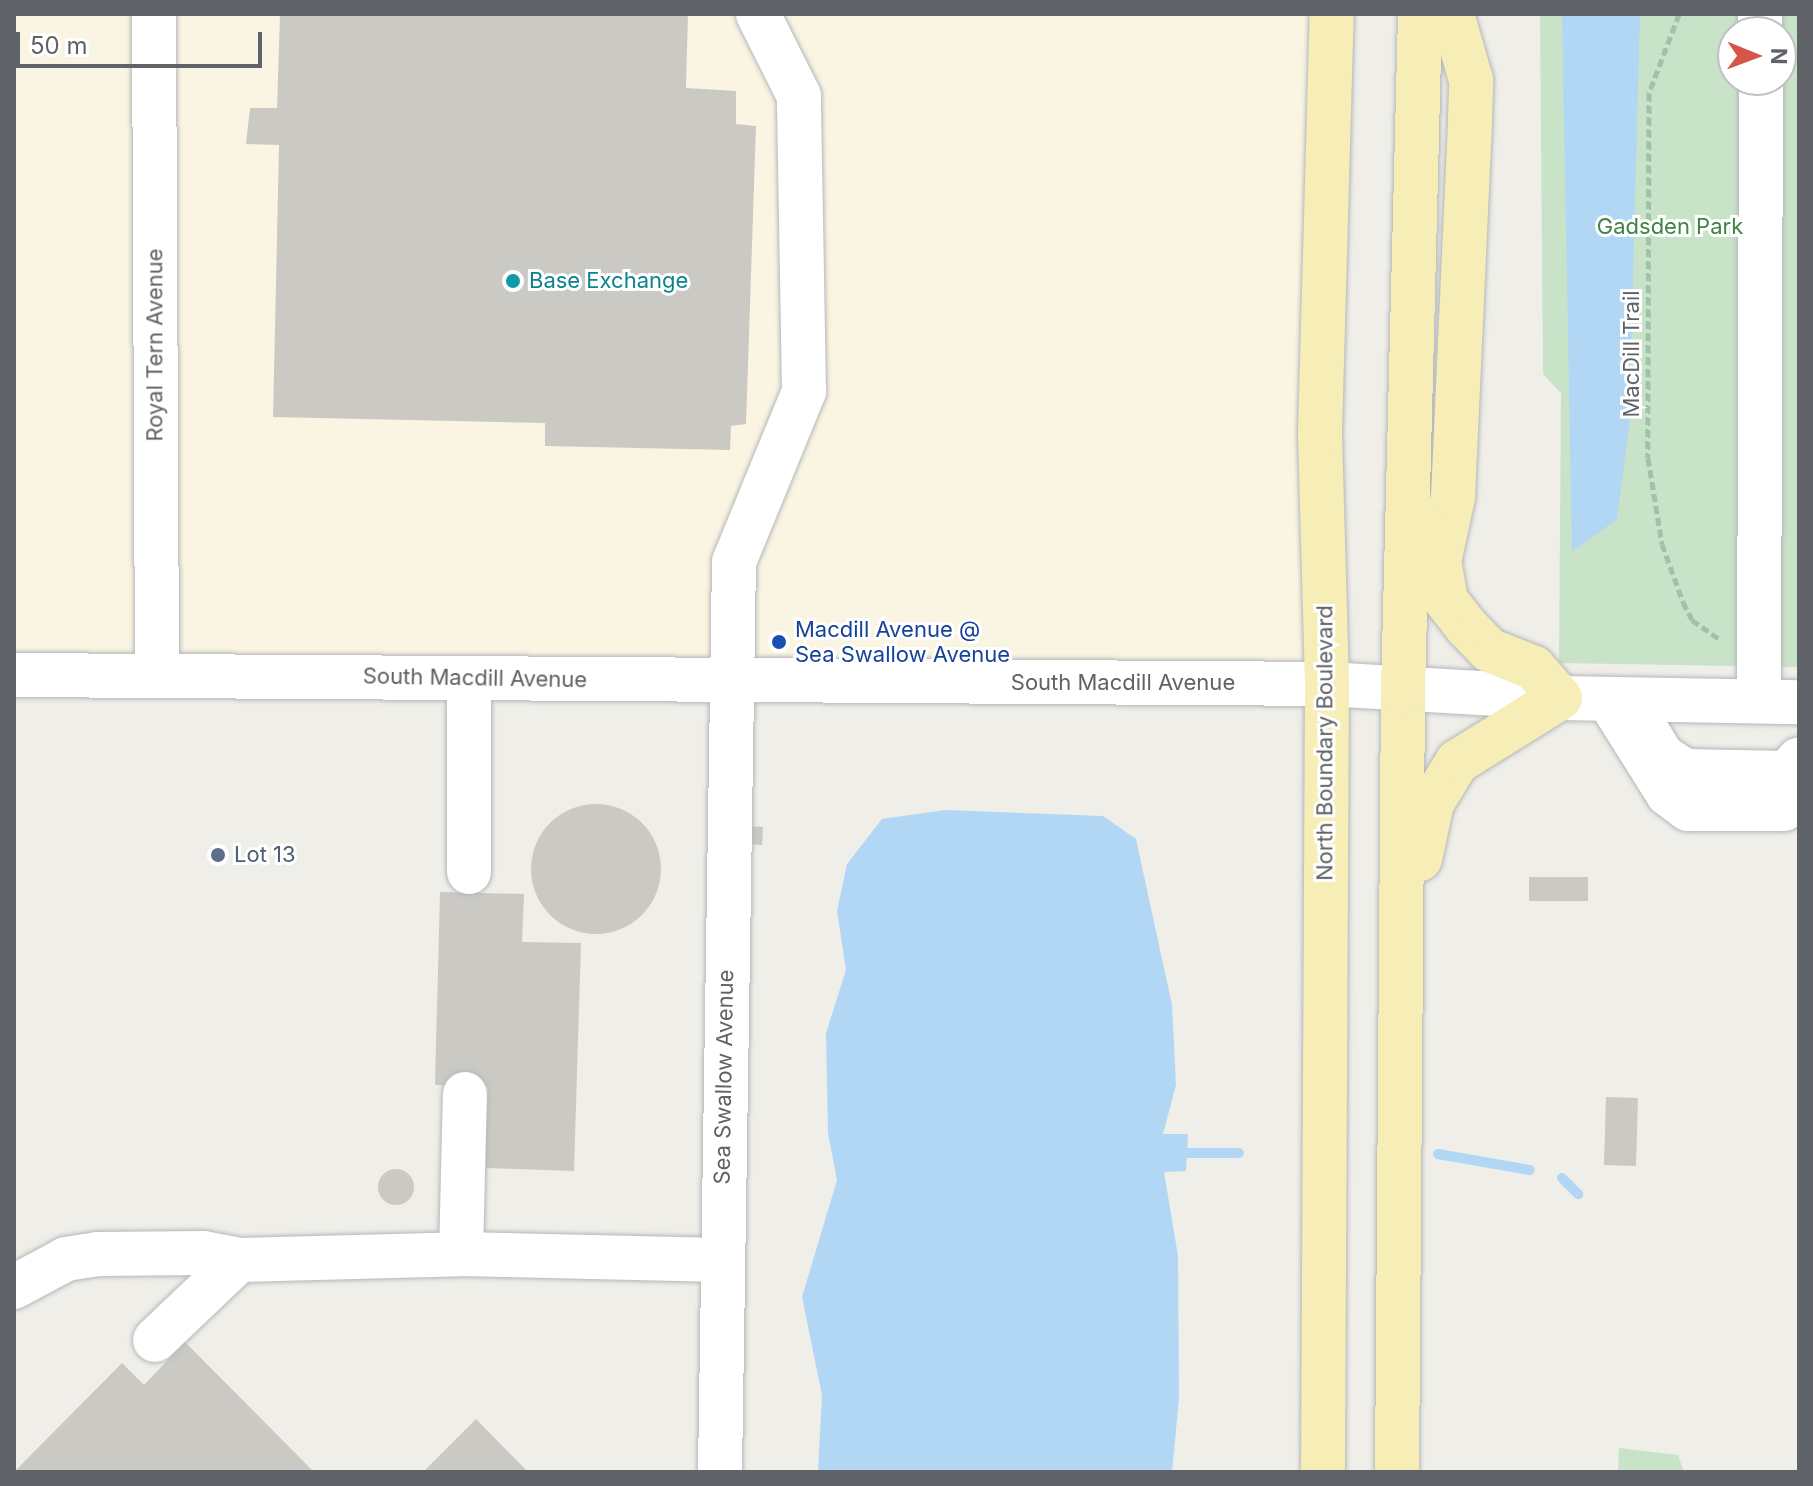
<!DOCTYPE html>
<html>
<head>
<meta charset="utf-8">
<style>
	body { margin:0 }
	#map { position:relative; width:1813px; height:1486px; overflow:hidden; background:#efeee8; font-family:Inter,sans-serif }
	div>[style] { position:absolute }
	.commercial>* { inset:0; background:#faf5e2 }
	.green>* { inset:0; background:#c8e3c8 }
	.water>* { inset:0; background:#b2d7f5 }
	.stream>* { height:10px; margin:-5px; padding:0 5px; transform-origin:5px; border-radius:5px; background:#b2d7f5 }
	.building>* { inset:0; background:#cbc9c4 }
	.round { border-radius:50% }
	.path>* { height:5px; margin-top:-2.5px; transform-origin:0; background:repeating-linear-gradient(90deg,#a1c2aa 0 8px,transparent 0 12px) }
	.roads { filter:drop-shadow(0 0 2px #b5b7ba) drop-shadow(0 0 2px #b5b7ba) }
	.minor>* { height:44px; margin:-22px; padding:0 22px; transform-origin:22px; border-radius:22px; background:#fff }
	.major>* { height:44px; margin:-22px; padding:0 22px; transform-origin:22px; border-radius:22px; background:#f6edb7 }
	.dots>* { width:22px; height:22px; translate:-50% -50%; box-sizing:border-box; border:4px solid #fff; border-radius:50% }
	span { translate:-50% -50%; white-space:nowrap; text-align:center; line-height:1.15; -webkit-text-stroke:6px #fff; paint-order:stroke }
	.park-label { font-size:22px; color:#418345 }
	.culture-label { font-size:22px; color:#0d838f }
	.left { translate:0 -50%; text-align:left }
	.street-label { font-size:22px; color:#5f6266 }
	.transit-label { font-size:22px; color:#164399 }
	.service-label { font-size:22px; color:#4e5e75 }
	.frame { position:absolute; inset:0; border:16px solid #5f6266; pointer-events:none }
	.north { position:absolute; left:1717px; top:16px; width:80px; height:80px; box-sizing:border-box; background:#fff; border:2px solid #bfc0c2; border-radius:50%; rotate:91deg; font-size:22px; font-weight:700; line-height:32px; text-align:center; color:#5f6266 }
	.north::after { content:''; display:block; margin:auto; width:28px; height:36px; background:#d55548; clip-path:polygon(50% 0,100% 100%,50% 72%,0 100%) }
	.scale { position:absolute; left:16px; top:32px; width:246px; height:36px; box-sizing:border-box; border:4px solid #5f6266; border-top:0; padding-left:10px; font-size:24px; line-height:28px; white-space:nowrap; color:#5f6266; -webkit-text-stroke:6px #fff; paint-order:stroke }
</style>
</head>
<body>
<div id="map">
	<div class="commercial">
		<i style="clip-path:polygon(14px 14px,1334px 14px,1327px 684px,14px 675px)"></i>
	</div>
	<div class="green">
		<i style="clip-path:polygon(evenodd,1540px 14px,1799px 14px,1799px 667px,1559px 663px,1561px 393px,1543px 374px,1540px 14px,1733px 32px,1781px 32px,1781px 80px,1733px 80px,1733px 32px)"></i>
		<i style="clip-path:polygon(1619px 1448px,1678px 1455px,1684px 1472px,1618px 1472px)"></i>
	</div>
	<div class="water">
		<i style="clip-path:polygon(1562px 14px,1640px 14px,1629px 428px,1617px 519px,1572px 552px)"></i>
		<i style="clip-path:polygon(945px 810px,1103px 816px,1136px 839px,1172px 1005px,1176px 1085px,1163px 1134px,1188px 1134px,1186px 1171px,1164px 1172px,1178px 1256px,1179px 1398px,1172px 1472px,818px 1472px,822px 1395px,802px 1297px,837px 1180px,828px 1133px,826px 1033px,846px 970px,837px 911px,847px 864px,882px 819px)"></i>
	</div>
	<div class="stream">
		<i style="left:1187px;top:1153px;width:52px"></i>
		<i style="left:1438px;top:1154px;width:93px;rotate:9.9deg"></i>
		<i style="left:1562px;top:1178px;width:23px;rotate:45deg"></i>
	</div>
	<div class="building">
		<i style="clip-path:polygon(280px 14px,688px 14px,686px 88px,736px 91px,736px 124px,756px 126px,746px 424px,731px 426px,730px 450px,545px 446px,545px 423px,273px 417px,279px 145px,246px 144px,250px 108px,277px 108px)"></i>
		<i class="round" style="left:531px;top:804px;width:130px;height:130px"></i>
		<i style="clip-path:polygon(747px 826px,763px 827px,762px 845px,747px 844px)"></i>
		<i style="clip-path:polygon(1529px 877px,1588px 877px,1588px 901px,1529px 901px)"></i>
		<i style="clip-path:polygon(440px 892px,524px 894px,522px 942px,581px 943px,574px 1171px,485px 1168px,488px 1087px,435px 1085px)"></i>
		<i style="clip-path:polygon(1606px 1097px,1638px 1098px,1636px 1166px,1604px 1165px)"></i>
		<i class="round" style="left:378px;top:1169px;width:36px;height:36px"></i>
		<i style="clip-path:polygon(185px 1342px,314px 1472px,14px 1472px,122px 1363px,144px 1385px)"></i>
		<i style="clip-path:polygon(476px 1419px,528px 1472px,423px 1472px)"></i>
	</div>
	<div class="path">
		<i style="left:1679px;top:14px;width:85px;rotate:110.8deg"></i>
		<i style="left:1649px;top:93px;width:365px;rotate:90.2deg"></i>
		<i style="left:1648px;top:458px;width:87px;rotate:80.8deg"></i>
		<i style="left:1662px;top:544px;width:62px;rotate:70.1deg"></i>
		<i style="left:1683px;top:602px;width:20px;rotate:63deg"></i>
		<i style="left:1692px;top:620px;width:35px;rotate:35deg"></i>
	</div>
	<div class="roads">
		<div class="minor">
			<i style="left:154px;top:14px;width:662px;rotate:89.74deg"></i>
			<i style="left:1760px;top:14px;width:18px;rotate:90deg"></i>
			<i style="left:14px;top:675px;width:1313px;rotate:0.39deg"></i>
			<i style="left:1327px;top:684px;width:233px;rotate:3.4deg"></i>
			<i style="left:1560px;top:698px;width:239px;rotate:1deg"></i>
			<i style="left:469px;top:678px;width:194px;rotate:90deg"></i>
			<i style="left:1609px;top:700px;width:111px;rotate:57.9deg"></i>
			<i style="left:1668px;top:794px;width:25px;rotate:37deg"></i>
			<i style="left:1688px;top:809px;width:96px"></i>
			<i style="left:1784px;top:809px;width:20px;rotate:-41deg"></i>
			<i style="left:1759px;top:701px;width:621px;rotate:-89.82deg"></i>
			<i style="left:1649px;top:734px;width:26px;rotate:59deg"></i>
			<i style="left:1662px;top:756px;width:27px;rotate:33deg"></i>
			<i style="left:1685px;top:771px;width:102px;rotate:1.1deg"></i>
			<i style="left:1787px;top:773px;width:18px;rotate:-49deg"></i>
			<i style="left:461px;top:1254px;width:160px;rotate:-88.6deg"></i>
			<i style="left:14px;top:1287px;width:59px;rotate:-28.3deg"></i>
			<i style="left:66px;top:1259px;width:31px;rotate:-9deg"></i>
			<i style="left:97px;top:1254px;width:107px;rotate:-0.5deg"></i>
			<i style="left:204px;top:1253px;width:36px;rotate:11deg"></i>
			<i style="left:239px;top:1260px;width:222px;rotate:-1.5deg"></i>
			<i style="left:461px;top:1254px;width:261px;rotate:1.3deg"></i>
			<i style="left:155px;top:1340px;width:116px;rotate:-43.6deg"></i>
			<i style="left:720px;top:1472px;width:910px;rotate:-89.12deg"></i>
			<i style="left:734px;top:562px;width:185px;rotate:-67.7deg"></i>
			<i style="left:804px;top:391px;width:295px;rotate:-91deg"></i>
			<i style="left:799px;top:96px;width:92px;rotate:-116.6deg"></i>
		</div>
		<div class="major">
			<i style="left:1420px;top:859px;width:57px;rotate:-77.9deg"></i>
			<i style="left:1432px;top:803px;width:48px;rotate:-58.6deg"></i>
			<i style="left:1457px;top:762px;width:121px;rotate:-31.9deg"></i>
			<i style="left:1560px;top:698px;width:40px;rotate:-131deg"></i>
			<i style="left:1534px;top:668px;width:48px;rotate:-158.2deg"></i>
			<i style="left:1489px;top:650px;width:33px;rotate:-134deg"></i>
			<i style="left:1466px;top:626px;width:33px;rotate:-128deg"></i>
			<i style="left:1446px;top:600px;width:39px;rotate:-100deg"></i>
			<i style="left:1439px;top:562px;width:66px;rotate:-77.8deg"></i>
			<i style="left:1453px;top:497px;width:379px;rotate:-87.4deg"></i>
			<i style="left:1470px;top:118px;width:38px;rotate:-88deg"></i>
			<i style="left:1471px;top:80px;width:69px;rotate:-106.1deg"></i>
			<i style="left:1323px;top:1472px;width:788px;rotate:-89.71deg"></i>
			<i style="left:1327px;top:684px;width:251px;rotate:-91.6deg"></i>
			<i style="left:1320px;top:433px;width:419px;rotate:-88.4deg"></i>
			<i style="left:1397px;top:1472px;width:781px;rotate:-89.56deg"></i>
			<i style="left:1403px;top:691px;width:677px;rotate:-88.56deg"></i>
		</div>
	</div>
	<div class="dots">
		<i style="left:513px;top:281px;background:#0f9aa8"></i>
		<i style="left:779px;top:642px;background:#1a4fb4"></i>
		<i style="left:218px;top:855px;background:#5c6f8a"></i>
	</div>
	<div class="park-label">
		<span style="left:1670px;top:227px">Gadsden Park</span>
	</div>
	<div class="culture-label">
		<span class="left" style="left:529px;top:281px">Base Exchange</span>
	</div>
	<div class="street-label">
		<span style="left:155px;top:345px;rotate:-90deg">Royal Tern Avenue</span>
		<span style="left:1632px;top:354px;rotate:-90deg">MacDill Trail</span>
		<span style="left:475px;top:678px;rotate:1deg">South Macdill Avenue</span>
		<span style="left:1123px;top:683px">South Macdill Avenue</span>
		<span style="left:1325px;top:743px;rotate:-90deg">North Boundary Boulevard</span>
		<span style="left:724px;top:1077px;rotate:-89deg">Sea Swallow Avenue</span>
	</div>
	<div class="transit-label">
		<span class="left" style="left:795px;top:642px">Macdill Avenue @<br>Sea Swallow Avenue</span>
	</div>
	<div class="service-label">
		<span class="left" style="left:234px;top:855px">Lot 13</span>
	</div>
	<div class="frame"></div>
	<div class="north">N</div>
	<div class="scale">50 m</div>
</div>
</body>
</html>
